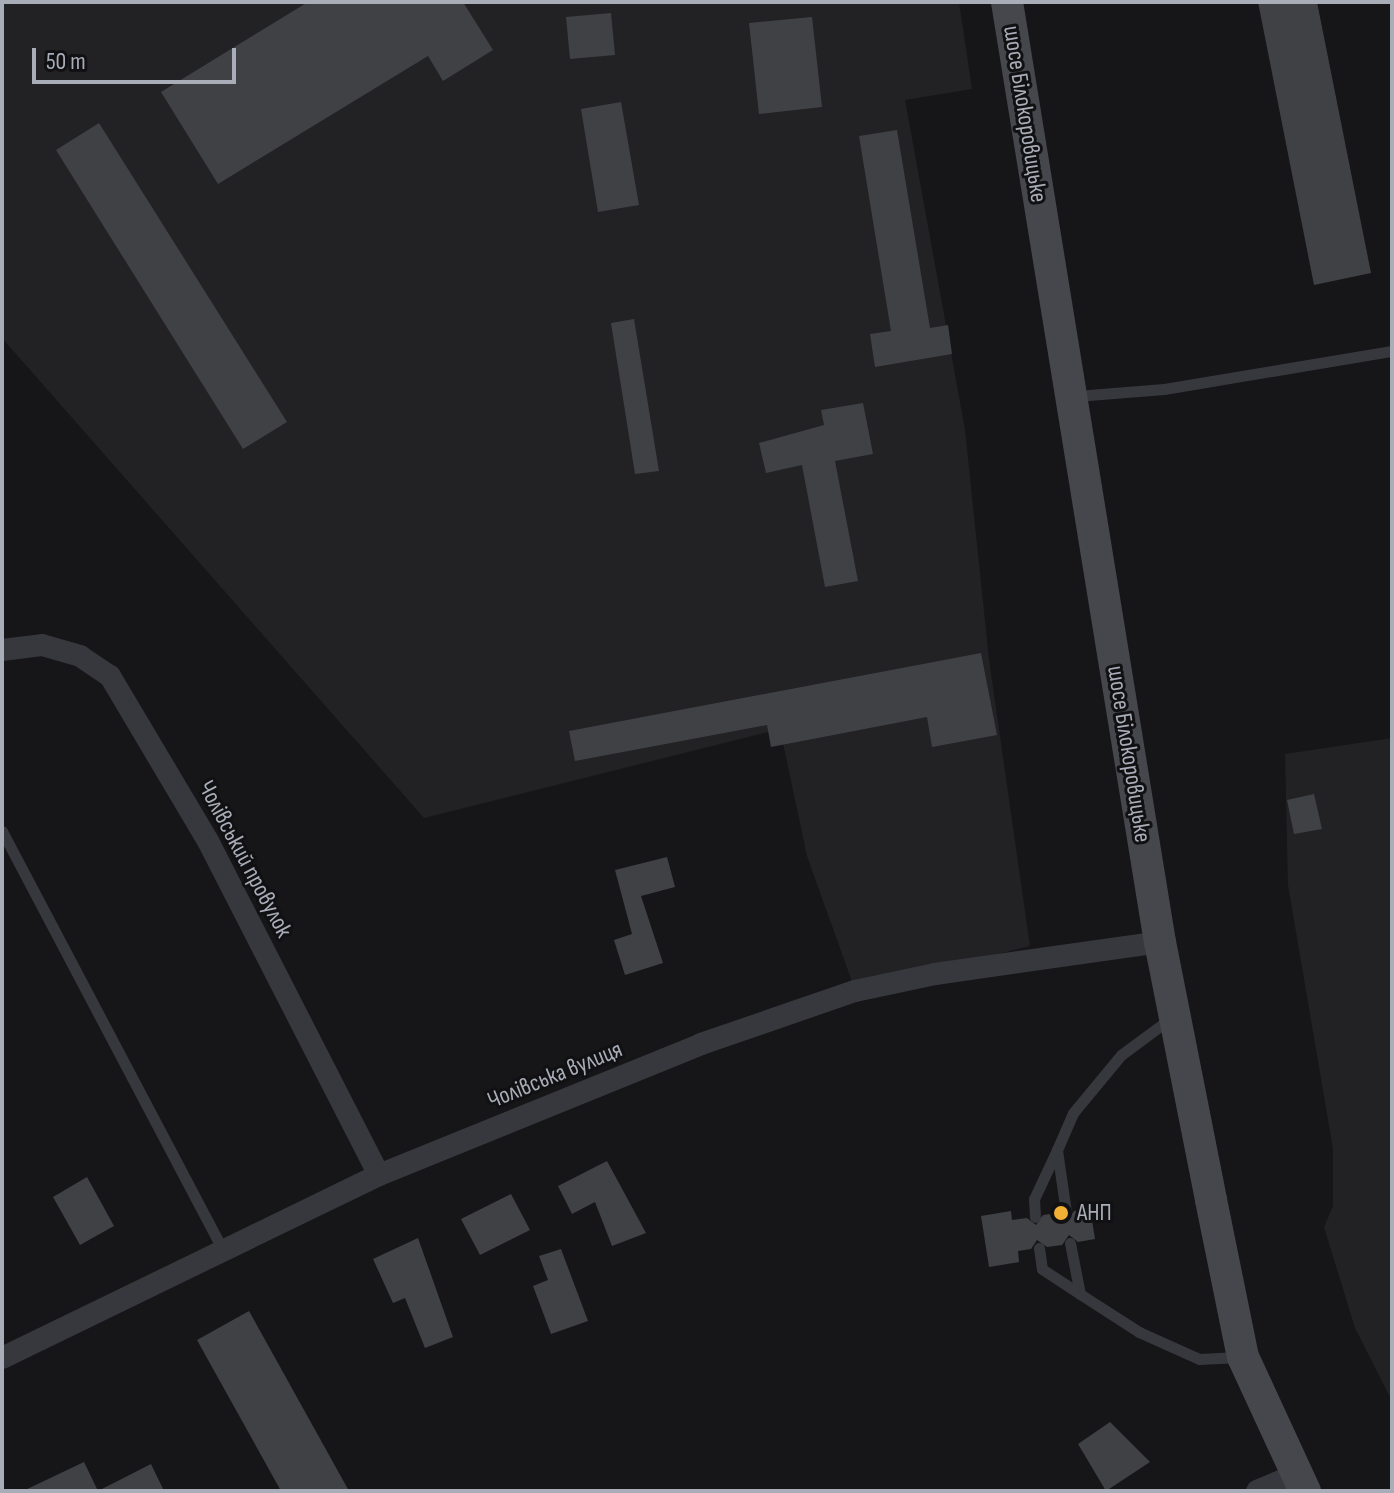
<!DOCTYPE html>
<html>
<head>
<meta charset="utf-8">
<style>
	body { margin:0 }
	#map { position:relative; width:1394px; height:1493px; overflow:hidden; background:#161618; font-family:"Sofia Sans Condensed",sans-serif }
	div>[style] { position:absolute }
	.built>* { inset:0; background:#222225 }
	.building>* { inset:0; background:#404145 }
	.lane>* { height:11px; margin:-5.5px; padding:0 5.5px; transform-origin:5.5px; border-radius:5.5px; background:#37383d }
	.street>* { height:22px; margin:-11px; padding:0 11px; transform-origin:11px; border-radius:11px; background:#37383d }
	.secondary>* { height:32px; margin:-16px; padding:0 16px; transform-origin:16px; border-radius:16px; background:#45474d }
	.dots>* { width:22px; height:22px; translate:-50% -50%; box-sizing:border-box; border:4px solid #111113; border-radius:50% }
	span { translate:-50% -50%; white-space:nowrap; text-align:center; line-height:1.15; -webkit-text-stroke:6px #111113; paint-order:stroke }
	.street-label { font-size:24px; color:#a8adb8 }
	.poi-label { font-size:24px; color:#a8adb8 }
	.left { translate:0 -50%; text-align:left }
	.frame { position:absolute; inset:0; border:4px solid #a8adb8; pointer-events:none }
	.scale { position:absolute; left:32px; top:48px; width:204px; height:36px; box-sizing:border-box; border:4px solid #a8adb8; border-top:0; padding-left:10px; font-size:24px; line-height:28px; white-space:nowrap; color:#a8adb8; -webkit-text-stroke:6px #111113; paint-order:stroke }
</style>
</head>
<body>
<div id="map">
	<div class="built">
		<i style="clip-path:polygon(2px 2px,959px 2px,972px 89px,905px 100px,965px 430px,989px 659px,1030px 946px,855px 990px,807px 856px,780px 729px,424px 818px,2px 338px)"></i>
		<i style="clip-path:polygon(1392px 738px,1392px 1401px,1355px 1328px,1324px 1227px,1333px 1206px,1333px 1149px,1288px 885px,1285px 754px)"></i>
	</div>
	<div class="building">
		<i style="clip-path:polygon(308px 2px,463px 2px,493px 50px,443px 81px,428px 56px,218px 184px,161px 92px)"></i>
		<i style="clip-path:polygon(1258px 2px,1317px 2px,1371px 273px,1314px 285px)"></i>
		<i style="clip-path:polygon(611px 13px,615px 55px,570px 59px,566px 17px)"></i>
		<i style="clip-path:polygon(812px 17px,822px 107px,759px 114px,749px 23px)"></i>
		<i style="clip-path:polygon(621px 102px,639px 205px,598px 212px,581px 109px)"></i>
		<i style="clip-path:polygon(99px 123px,287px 422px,243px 449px,56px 150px)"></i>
		<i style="clip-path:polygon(897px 130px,930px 328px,948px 325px,952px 354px,875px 367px,870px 334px,891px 331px,859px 136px)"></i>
		<i style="clip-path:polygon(634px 319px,659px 471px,635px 474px,611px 323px)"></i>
		<i style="clip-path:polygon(863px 403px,873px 454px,835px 461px,858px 581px,825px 587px,802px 465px,766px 473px,759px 443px,824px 425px,821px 410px)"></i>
		<i style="clip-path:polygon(981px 653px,997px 735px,932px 747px,927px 717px,771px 747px,767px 725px,575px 761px,569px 731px)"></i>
		<i style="clip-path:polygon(1314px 794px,1322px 829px,1294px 834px,1287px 800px)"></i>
		<i style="clip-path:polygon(667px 857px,675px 887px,641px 896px,663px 963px,625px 975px,614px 940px,632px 934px,615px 870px)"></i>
		<i style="clip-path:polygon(607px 1161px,646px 1233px,612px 1246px,595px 1202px,572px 1214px,558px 1186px)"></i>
		<i style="clip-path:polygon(87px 1177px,114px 1226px,80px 1245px,53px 1197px)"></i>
		<i style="clip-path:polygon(511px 1194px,530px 1230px,480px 1255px,461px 1219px)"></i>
		<i style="clip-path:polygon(1090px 1208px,1095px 1239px,1078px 1242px,1069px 1235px,1062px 1245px,1047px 1247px,1037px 1240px,1031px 1249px,1018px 1251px,1019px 1262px,989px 1267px,981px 1216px,1011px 1211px,1012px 1220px,1027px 1218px,1036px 1225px,1043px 1215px,1058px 1213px,1068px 1220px,1074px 1211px)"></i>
		<i style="clip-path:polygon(418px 1238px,453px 1337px,425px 1348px,405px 1298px,393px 1303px,373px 1259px)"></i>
		<i style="clip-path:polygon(561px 1249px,588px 1321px,551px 1334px,533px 1286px,548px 1280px,539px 1256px)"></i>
		<i style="clip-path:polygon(249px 1311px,349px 1491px,281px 1491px,197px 1340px)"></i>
		<i style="clip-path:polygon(1110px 1422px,1150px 1462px,1106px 1491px,1078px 1444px)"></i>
		<i style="clip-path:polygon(84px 1462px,98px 1491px,151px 1464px,164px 1491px,23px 1491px)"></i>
	</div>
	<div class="lane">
		<i style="left:1076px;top:396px;width:88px;rotate:-4.5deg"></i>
		<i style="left:1164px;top:389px;width:231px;rotate:-9.5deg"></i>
		<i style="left:2px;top:831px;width:471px;rotate:62.2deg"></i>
		<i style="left:1066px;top:1212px;width:63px;rotate:-98.3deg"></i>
		<i style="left:1057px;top:1150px;width:40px;rotate:-66.6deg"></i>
		<i style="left:1073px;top:1113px;width:75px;rotate:-50.4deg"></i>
		<i style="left:1121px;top:1055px;width:62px;rotate:-36.5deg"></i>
		<i style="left:1035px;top:1217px;width:18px;rotate:-93deg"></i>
		<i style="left:1034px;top:1199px;width:54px;rotate:-64.9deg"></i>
		<i style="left:1070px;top:1243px;width:52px;rotate:78.9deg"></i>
		<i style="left:1080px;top:1294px;width:70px;rotate:32.8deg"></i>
		<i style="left:1139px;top:1332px;width:66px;rotate:24.2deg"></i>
		<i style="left:1199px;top:1359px;width:40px;rotate:-2.9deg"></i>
		<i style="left:1039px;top:1248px;width:21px;rotate:82deg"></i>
		<i style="left:1042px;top:1269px;width:45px;rotate:33.3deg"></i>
	</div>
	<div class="street">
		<i style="left:2px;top:650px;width:40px;rotate:-7.1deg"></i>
		<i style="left:42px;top:645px;width:40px;rotate:16deg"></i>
		<i style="left:80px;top:656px;width:36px;rotate:34deg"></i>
		<i style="left:110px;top:676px;width:192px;rotate:59.3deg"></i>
		<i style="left:208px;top:841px;width:375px;rotate:62.9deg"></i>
		<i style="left:2px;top:1358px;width:419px;rotate:-25.9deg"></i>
		<i style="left:379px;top:1175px;width:348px;rotate:-22.1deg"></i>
		<i style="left:701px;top:1044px;width:163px;rotate:-19deg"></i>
		<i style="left:855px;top:991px;width:82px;rotate:-12deg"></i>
		<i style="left:935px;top:974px;width:227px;rotate:-8.1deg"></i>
		<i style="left:1257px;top:1491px;width:43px;rotate:-23deg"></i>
	</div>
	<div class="secondary">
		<i style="left:1007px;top:2px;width:952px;rotate:80.76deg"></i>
		<i style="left:1160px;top:942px;width:263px;rotate:78.8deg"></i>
		<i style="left:1211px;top:1200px;width:160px;rotate:78.5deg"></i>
		<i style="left:1243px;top:1357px;width:148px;rotate:65.2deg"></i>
	</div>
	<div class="dots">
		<i style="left:1061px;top:1213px;background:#f2b134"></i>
	</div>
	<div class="street-label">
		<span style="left:1025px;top:114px;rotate:81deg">шосе Білокоровицьке</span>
		<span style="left:1129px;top:754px;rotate:81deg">шосе Білокоровицьке</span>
		<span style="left:245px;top:859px;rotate:62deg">Чолівський провулок</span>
		<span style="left:555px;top:1075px;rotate:-22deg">Чолівська вулиця</span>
	</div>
	<div class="poi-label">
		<span class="left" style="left:1077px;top:1213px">АНП</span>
	</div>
	<div class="frame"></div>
	<div class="scale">50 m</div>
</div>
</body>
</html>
